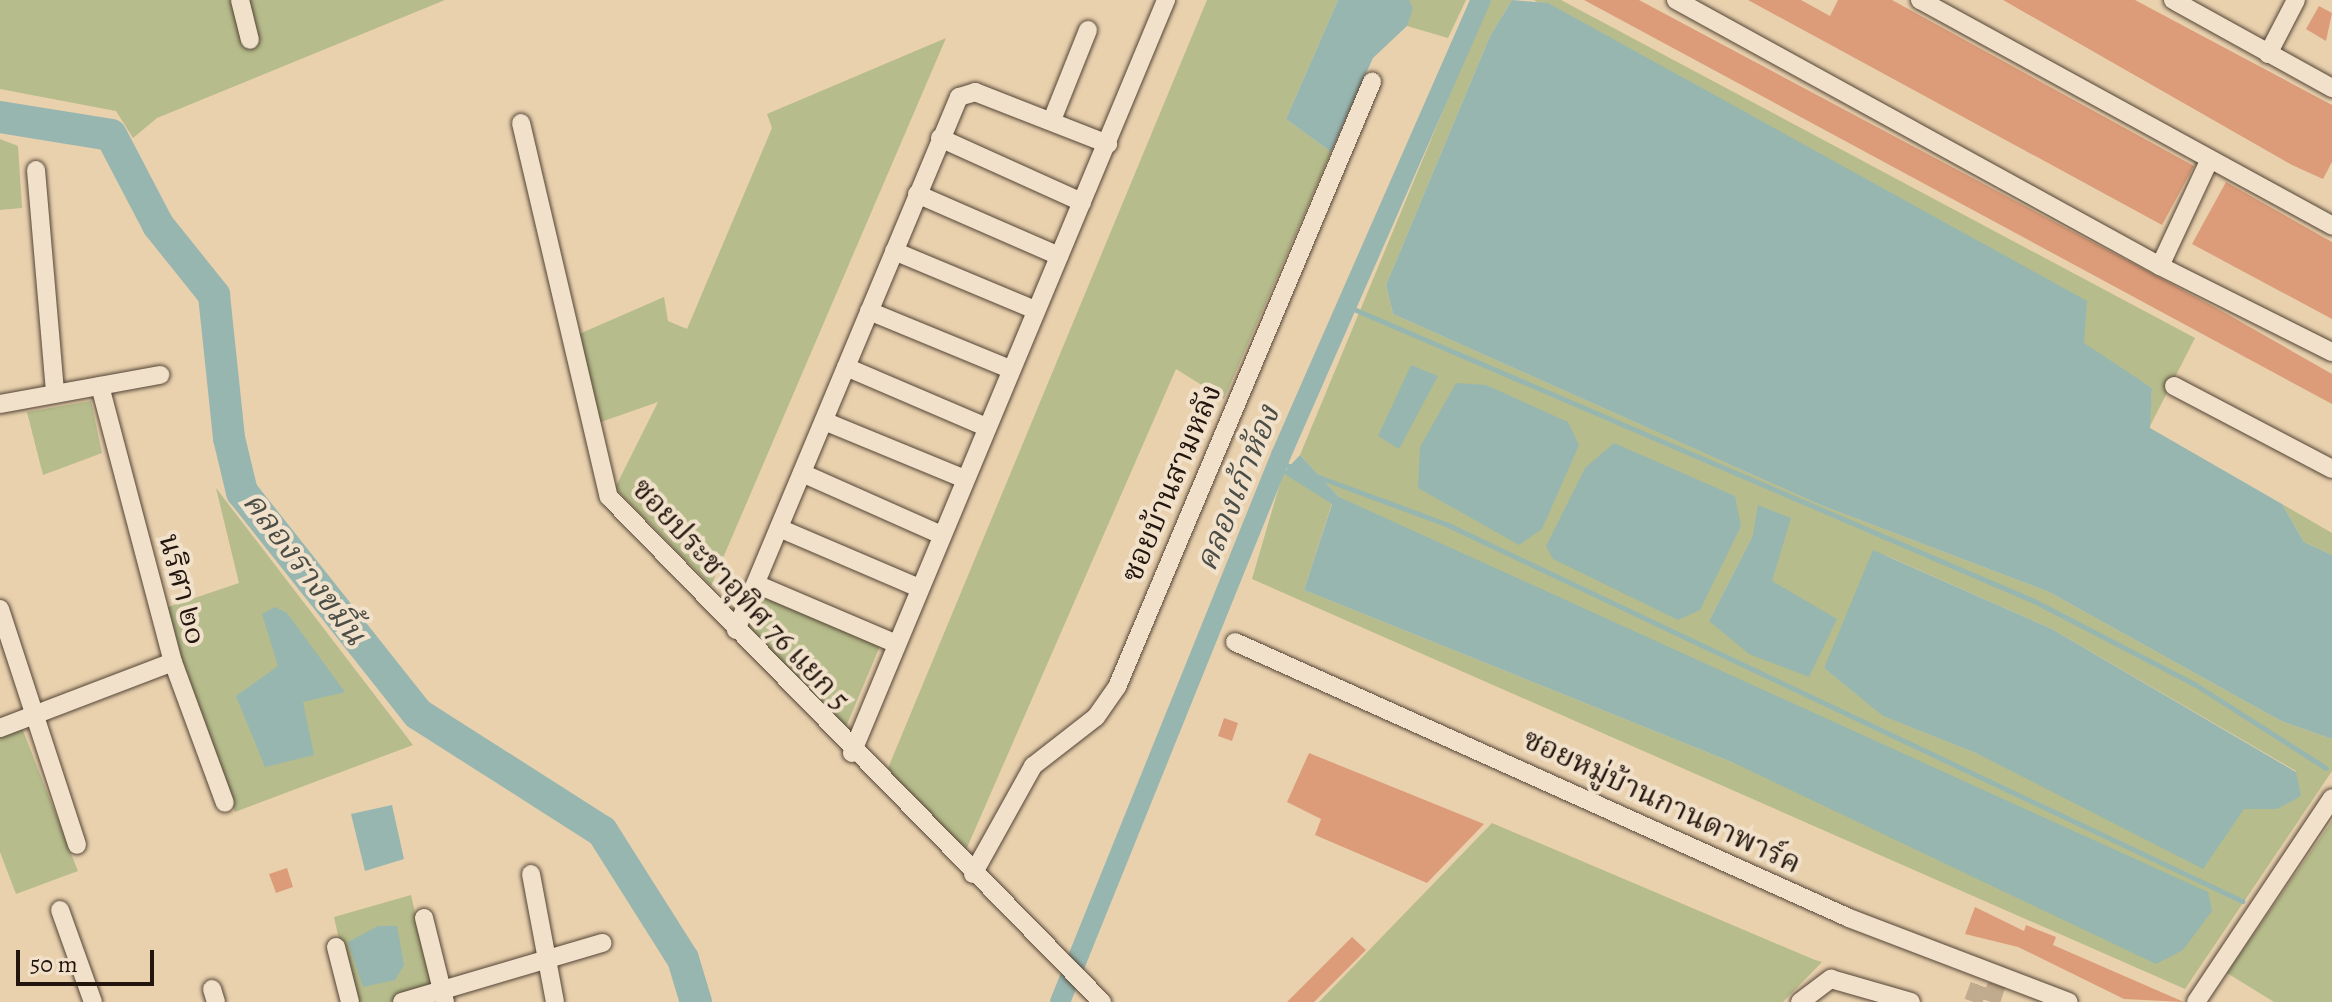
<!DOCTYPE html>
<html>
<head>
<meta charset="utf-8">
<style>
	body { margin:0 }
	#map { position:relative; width:2332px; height:1002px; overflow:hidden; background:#e9d1ae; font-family:Alegreya,"Noto Serif Thai",serif }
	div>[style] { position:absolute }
	.green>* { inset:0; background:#b6bc8b }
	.water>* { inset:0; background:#98b6b0 }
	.stream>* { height:5px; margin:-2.5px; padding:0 2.5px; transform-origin:2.5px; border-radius:2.5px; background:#98b6b0 }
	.canal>* { height:20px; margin:-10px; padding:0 10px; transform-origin:10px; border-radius:10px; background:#98b6b0 }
	.river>* { height:32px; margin:-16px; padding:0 16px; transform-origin:16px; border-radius:16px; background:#98b6b0 }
	.building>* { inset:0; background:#dc9c79 }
	.minor-tunnel>* { height:18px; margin-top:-9px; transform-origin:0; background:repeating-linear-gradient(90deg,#c1ab8e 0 18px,transparent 0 27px) }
	.roads { filter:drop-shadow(0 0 2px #534436) drop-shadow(0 0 2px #534436) }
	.minor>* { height:18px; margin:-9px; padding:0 9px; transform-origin:9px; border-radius:9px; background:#f1e1ca }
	span { translate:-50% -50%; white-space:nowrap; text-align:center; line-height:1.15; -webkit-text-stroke:8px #f1e1ca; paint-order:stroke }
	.street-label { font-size:30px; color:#21150e }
	.water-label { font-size:32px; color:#4b4d47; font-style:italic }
	.scale { position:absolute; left:16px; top:950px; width:138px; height:36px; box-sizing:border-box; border:4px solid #21150e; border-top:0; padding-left:10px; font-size:24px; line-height:28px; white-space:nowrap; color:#21150e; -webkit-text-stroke:6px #f1e1ca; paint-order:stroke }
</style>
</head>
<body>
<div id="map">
	<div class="green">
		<i style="clip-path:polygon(0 0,445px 0,157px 118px,133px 138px,116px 111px,0 89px)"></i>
		<i style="clip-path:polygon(1207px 0,1338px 0,1286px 119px,1331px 152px,1224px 399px,1176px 369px,966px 850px,886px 773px)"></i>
		<i style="clip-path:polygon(1409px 0,1466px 0,1448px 38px,1407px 26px)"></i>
		<i style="clip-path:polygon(evenodd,1489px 0,1512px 0,1490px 36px,1386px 285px,1393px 314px,1818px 504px,2049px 592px,2281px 721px,2332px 739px,2332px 771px,2185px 989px,1252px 579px,1283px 473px,1294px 476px,1332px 503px,1304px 590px,1734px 763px,1339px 497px,1300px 455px,1489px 0,1585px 468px,1693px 479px,1735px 496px,1585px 468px,1489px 0,1753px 535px,1772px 580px,1709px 621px,1753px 535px,1489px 0,1885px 555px,2052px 629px,2296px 771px,2277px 809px,2244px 809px,1978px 754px,1884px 716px,1824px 668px,1885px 555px)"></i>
		<i style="clip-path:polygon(1534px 0,1561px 0,2195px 338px,2149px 428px,2152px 388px)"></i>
		<i style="clip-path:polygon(946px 38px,711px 586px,615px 488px,658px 402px,598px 423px,579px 334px,664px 297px,668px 321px,687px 329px,772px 128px,767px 114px)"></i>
		<i style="clip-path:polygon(0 139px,18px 146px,22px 208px,0 210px)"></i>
		<i style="clip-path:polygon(91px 401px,102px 453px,43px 475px,27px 412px)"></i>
		<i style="clip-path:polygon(216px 488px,413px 745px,235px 812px,179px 663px,168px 607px,239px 583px)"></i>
		<i style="clip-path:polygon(2282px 504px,2332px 533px,2332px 555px,2304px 542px)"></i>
		<i style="clip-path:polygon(757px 592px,880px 646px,845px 729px,744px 622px)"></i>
		<i style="clip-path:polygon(22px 728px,78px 871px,16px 894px,0 852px,0 736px)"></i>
		<i style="clip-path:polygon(2332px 821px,2332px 1002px,2274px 1002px,2227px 973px)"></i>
		<i style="clip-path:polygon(1492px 823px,1815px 960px,1822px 962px,1783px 1002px,1319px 1002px)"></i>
		<i style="clip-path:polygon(411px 895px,436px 1002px,353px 1002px,334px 917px)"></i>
	</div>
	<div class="water">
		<i style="clip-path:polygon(1338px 0,1409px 0,1413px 8px,1407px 26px,1373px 58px,1331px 152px,1286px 119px)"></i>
		<i style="clip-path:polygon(1512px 0,1548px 3px,2087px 301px,2084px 343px,2152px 388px,2150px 428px,2282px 504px,2304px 542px,2332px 555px,2332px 739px,2281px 721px,2049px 592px,1818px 504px,1393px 314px,1386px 285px,1490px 36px)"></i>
		<i style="clip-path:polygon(1411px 365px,1438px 376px,1399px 449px,1378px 436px)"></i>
		<i style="clip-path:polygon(1456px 383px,1486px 385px,1568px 422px,1579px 445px,1542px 529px,1519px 545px,1418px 488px,1420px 447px)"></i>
		<i style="clip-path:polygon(1614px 443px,1735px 496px,1741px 526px,1700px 610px,1678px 620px,1553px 559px,1546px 546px,1585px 468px)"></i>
		<i style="clip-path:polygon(1300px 455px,1339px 497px,2208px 892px,2212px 911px,2183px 950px,2156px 964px,1734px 763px,1304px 590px,1332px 504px,1283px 473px)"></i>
		<i style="clip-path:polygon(1758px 505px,1791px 518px,1772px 581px,1837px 619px,1809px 677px,1749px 654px,1709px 621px,1753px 535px)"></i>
		<i style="clip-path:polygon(1873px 550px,2052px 629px,2296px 772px,2301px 796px,2277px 809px,2244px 809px,2203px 869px,1978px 754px,1883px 716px,1824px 668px)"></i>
		<i style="clip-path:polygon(275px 607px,287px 613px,345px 692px,303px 702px,314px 755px,265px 767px,236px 696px,278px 666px,262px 614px)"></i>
		<i style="clip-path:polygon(392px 805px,404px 859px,365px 871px,351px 814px)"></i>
		<i style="clip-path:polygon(378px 926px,397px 926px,404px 965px,395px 980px,363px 987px,348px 942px)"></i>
	</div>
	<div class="stream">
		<i style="left:1349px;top:307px;width:745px;rotate:23.23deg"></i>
		<i style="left:2034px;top:601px;width:182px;rotate:27.4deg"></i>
		<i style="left:2196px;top:685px;width:154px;rotate:32.6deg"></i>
		<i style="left:1279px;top:462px;width:18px;rotate:22deg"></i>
		<i style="left:1316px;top:476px;width:139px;rotate:20.3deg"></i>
		<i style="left:1446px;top:524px;width:881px;rotate:25.34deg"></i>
	</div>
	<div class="canal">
		<i style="left:1060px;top:1002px;width:590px;rotate:-68deg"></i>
		<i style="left:1281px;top:455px;width:497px;rotate:-66.3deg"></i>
	</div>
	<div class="river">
		<i style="left:0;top:117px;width:112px;rotate:9.2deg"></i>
		<i style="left:111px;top:135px;width:102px;rotate:62.4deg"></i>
		<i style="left:158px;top:225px;width:90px;rotate:51.3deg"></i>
		<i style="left:214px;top:295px;width:144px;rotate:84deg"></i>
		<i style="left:229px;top:438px;width:56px;rotate:76.5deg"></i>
		<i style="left:242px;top:492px;width:283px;rotate:51.6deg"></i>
		<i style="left:418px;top:714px;width:218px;rotate:32.5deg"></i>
		<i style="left:602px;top:831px;width:151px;rotate:57.7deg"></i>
		<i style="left:683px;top:959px;width:45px;rotate:73.2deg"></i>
	</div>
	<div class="building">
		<i style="clip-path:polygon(1584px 0,1639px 0,2220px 310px,2332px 374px,2332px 404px)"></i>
		<i style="clip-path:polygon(1748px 0,1801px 0,1830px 16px,1838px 0,1892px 0,2194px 166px,2162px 225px)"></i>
		<i style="clip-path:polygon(2003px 0,2135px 0,2332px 105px,2332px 162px,2323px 179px,2292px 165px)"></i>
		<i style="clip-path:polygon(2319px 6px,2332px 13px,2326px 41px,2306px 29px)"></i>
		<i style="clip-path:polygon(2226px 182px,2332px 242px,2332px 319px,2192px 244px)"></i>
		<i style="clip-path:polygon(1224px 718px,1238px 723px,1232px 741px,1218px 736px)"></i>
		<i style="clip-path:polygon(1309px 753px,1484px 824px,1427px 883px,1315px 835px,1321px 819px,1287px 802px)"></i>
		<i style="clip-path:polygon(287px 868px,293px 887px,276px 893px,269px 874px)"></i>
		<i style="clip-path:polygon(1975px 907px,2024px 931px,2026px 925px,2056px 937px,2053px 945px,2184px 1002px,2124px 999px,2018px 947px,1965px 934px)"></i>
		<i style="clip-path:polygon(1352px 937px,1366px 950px,1314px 1002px,1287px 1002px)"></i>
	</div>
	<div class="minor-tunnel">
		<i style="left:1973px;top:1002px;width:35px;rotate:-70deg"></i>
		<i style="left:1991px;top:1002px;width:29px;rotate:-72deg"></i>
	</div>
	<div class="roads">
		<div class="minor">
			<i style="left:240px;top:0;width:41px;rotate:76deg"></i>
			<i style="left:1676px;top:0;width:552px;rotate:28.79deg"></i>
			<i style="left:2160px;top:266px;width:192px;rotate:26.6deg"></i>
			<i style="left:1920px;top:0;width:470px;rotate:28.7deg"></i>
			<i style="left:2173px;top:0;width:182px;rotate:29deg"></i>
			<i style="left:2268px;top:54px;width:61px;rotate:-62.6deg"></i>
			<i style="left:1052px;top:120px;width:97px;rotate:-68.2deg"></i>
			<i style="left:521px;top:123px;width:384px;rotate:76.8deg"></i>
			<i style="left:609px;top:497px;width:706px;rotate:45.69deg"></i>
			<i style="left:940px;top:138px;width:156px;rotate:24.3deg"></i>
			<i style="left:36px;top:170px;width:224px;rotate:85.1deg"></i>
			<i style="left:917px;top:194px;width:155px;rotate:23.6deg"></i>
			<i style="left:894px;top:251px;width:153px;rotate:22.7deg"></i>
			<i style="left:2160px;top:266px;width:116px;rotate:-65deg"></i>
			<i style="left:869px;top:311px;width:152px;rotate:22.4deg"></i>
			<i style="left:846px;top:367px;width:152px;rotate:23.2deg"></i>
			<i style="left:100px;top:386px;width:285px;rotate:75.2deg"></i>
			<i style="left:173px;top:662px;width:150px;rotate:69.8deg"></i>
			<i style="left:2174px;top:386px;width:178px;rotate:27.7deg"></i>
			<i style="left:0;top:404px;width:163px;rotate:-10.3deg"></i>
			<i style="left:824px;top:421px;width:152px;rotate:22.4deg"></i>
			<i style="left:802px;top:473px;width:152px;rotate:24deg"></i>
			<i style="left:779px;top:528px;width:152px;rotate:23.2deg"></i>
			<i style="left:756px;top:584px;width:153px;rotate:23.1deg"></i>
			<i style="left:0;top:609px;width:248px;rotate:71.9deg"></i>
			<i style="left:736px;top:630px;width:578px;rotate:-67.3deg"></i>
			<i style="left:959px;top:97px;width:17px;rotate:-17deg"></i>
			<i style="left:975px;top:92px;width:143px;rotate:21.4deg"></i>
			<i style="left:1235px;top:642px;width:673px;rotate:24.2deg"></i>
			<i style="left:1849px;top:918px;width:235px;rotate:20.9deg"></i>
			<i style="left:0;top:728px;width:185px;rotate:-20.9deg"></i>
			<i style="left:852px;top:753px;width:816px;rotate:-67.36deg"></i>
			<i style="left:531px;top:874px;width:130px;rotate:79.4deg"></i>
			<i style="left:973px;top:874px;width:124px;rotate:-60.9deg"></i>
			<i style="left:1033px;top:766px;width:80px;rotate:-37.9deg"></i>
			<i style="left:1096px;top:717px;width:37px;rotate:-55deg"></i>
			<i style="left:1117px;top:687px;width:657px;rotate:-67.15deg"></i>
			<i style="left:60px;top:910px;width:98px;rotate:70.3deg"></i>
			<i style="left:424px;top:918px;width:87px;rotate:76deg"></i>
			<i style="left:336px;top:947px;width:57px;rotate:75.7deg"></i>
			<i style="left:212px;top:989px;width:14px;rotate:73deg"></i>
			<i style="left:402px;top:1002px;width:209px;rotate:-16.4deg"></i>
			<i style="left:1800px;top:1002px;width:39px;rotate:-37deg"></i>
			<i style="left:1831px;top:979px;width:83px;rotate:16deg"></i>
			<i style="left:2196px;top:1002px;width:245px;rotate:-56.3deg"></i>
		</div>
	</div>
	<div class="street-label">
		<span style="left:1171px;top:483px;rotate:-67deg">ซอยบ้านสามหลัง</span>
		<span style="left:183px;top:589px;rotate:75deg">นริศา ๒๐</span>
		<span style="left:741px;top:594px;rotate:47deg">ซอยประชาอุทิศ 76 แยก 5</span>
		<span style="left:1662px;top:801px;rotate:25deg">ซอยหมู่บ้านกานดาพาร์ค</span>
	</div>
	<div class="water-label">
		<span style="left:1237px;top:488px;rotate:-68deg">คลองเก้าห้อง</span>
		<span style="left:305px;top:568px;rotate:53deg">คลองรางขมิ้น</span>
	</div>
	<div class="scale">50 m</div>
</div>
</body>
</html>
